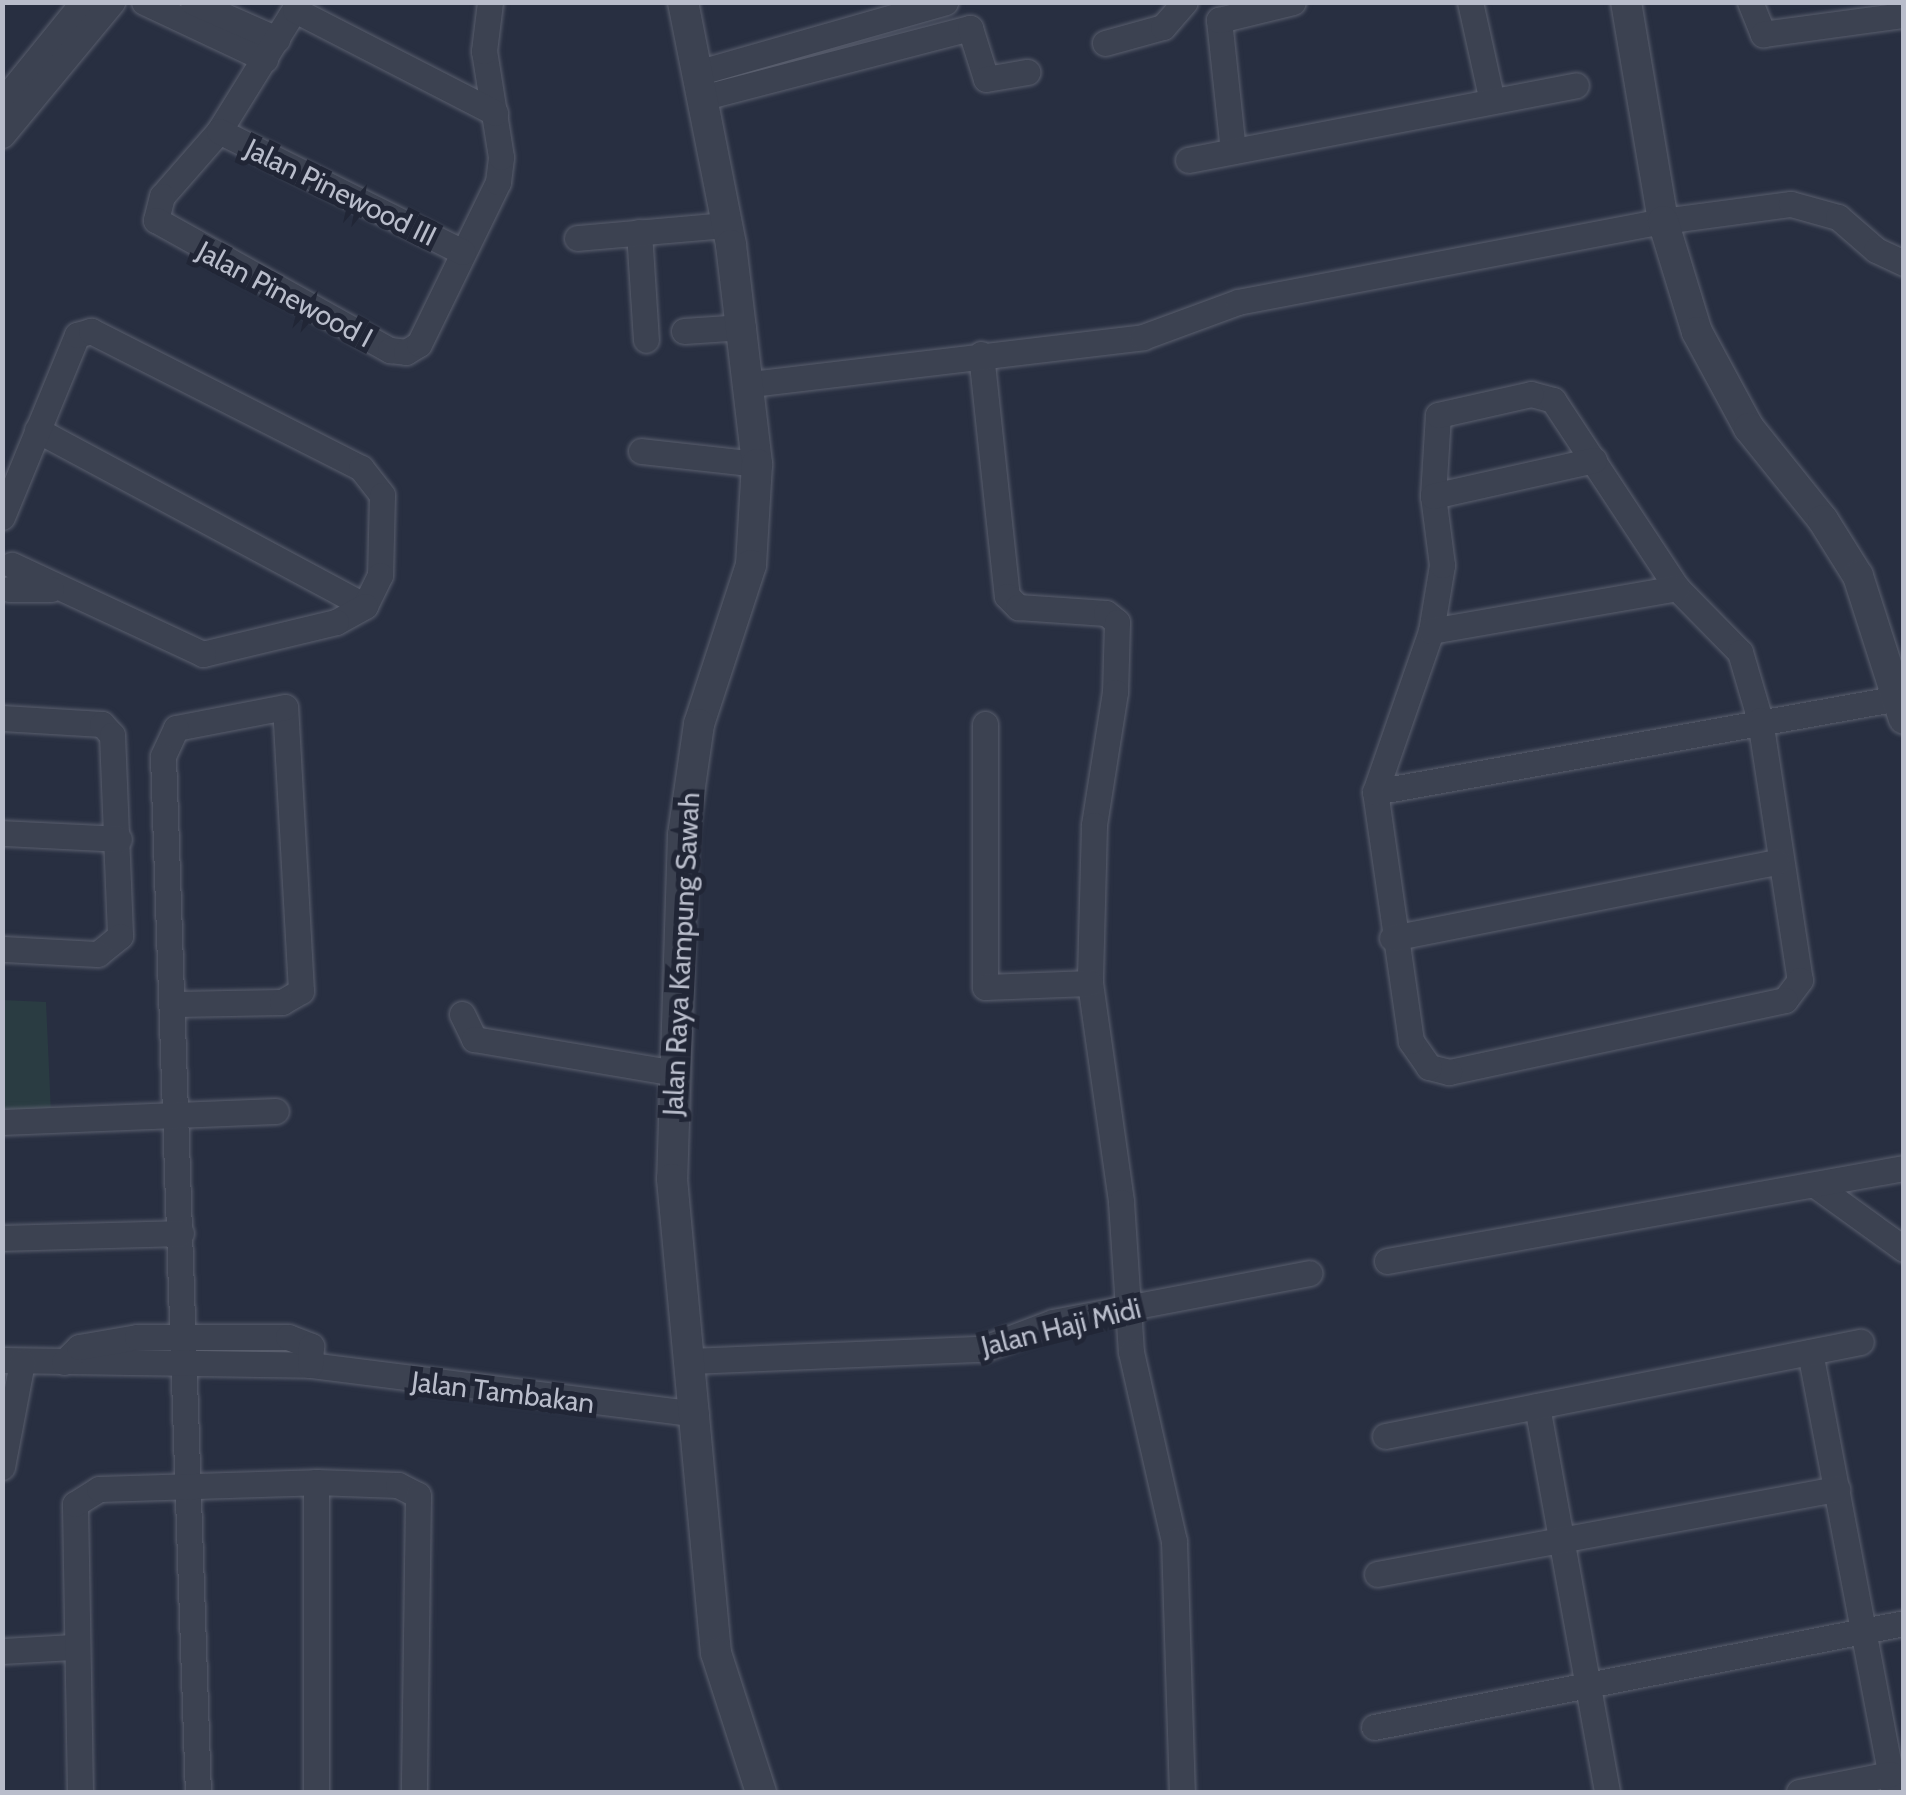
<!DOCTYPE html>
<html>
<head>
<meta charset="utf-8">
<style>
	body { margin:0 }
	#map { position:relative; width:1906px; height:1795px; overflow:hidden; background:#282f41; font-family:Cabin,sans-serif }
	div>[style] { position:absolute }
	.green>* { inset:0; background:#2a3c42 }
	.roads { filter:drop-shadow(0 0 2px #5a5f6e) drop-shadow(0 0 2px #5a5f6e) }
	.minor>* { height:25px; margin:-12.5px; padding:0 12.5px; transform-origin:12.5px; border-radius:12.5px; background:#3c4251 }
	.tertiary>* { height:30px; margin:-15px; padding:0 15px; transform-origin:15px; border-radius:15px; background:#3c4251 }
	span { translate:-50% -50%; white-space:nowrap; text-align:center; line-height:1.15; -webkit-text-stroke:10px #212636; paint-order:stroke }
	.street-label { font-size:28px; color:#b9bdcb }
	.frame { position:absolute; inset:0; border:5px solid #b9bdcb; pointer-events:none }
</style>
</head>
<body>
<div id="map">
	<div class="green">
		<i style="clip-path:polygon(3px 1000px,46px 1002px,51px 1113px,3px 1114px)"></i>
	</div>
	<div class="roads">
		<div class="minor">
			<i style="left:144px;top:2px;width:134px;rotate:25.2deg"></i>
			<i style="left:193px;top:2px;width:92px;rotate:23.8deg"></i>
			<i style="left:299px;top:2px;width:152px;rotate:121.8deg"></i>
			<i style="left:219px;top:131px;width:86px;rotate:131.2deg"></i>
			<i style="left:162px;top:196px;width:25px;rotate:104deg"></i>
			<i style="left:156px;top:220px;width:268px;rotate:29.1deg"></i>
			<i style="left:390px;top:350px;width:16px;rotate:7deg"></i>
			<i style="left:406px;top:352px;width:15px;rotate:-32deg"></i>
			<i style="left:419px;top:344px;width:180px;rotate:-64deg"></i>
			<i style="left:498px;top:182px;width:25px;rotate:-83deg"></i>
			<i style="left:501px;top:157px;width:107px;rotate:-99.1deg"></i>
			<i style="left:484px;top:51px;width:49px;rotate:-83deg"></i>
			<i style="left:1470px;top:2px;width:101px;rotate:77.5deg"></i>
			<i style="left:1750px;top:2px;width:35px;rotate:68deg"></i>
			<i style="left:1763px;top:34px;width:142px;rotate:-7.7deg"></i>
			<i style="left:295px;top:10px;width:225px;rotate:27.2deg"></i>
			<i style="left:1105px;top:43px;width:60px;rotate:-15.4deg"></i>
			<i style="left:1163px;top:27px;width:33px;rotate:-49deg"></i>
			<i style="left:700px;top:72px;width:255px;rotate:-15.9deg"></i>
			<i style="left:705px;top:97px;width:274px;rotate:-14.6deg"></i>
			<i style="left:970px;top:28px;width:53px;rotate:72.6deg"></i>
			<i style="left:986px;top:79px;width:42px;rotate:-9.7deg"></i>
			<i style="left:2px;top:102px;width:129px;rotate:-51deg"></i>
			<i style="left:219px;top:131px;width:272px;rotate:26.4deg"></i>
			<i style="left:2px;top:135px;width:173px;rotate:-50.4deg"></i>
			<i style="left:1233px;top:151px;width:132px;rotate:-96.1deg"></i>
			<i style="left:1219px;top:20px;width:76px;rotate:-13.7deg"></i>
			<i style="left:1188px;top:160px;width:395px;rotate:-10.9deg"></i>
			<i style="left:639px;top:232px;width:108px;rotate:86.3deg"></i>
			<i style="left:577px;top:238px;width:151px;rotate:-5deg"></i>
			<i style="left:684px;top:331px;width:59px;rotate:-3.9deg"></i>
			<i style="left:981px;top:354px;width:243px;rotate:83.9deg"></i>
			<i style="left:1007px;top:596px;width:16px;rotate:45deg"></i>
			<i style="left:1018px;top:607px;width:88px;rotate:3.9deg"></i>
			<i style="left:1106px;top:613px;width:14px;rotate:39deg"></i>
			<i style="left:1117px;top:622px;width:70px;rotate:91.6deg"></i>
			<i style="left:1115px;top:692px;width:135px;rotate:99deg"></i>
			<i style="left:1094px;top:825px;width:158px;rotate:91.5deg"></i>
			<i style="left:1090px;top:983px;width:221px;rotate:81.9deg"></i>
			<i style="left:1121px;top:1202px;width:150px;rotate:86.2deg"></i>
			<i style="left:1131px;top:1352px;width:194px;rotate:77.2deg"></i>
			<i style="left:1174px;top:1541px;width:251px;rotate:88.2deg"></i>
			<i style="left:751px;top:384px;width:395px;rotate:-6.8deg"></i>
			<i style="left:1143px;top:337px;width:101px;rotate:-20.2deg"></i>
			<i style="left:1238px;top:302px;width:433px;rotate:-10.8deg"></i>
			<i style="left:1663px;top:221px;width:129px;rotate:-7.6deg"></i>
			<i style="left:1791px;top:204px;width:49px;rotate:15.5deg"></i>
			<i style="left:1838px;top:217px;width:50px;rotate:41deg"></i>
			<i style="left:1876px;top:250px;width:31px;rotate:25deg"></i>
			<i style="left:1531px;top:394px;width:23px;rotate:15deg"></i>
			<i style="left:1553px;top:400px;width:225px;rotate:56.6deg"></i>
			<i style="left:1677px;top:588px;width:90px;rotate:45.5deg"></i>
			<i style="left:1740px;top:652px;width:71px;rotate:73.6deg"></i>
			<i style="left:1760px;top:720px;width:263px;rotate:81.3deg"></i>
			<i style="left:1800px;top:980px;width:25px;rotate:127deg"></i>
			<i style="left:1785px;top:1000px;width:344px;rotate:167.9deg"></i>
			<i style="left:1449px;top:1072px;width:21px;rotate:-166deg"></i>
			<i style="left:1429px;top:1067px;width:32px;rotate:-125deg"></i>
			<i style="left:1411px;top:1041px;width:252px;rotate:-98.2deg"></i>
			<i style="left:1375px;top:792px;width:170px;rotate:-70.8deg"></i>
			<i style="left:1431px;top:631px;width:67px;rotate:-80.5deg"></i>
			<i style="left:1442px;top:565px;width:70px;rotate:-97.4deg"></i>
			<i style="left:1433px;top:496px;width:81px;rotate:-86.5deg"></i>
			<i style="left:1438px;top:415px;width:95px;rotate:-12.7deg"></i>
			<i style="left:37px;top:430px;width:372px;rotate:28.2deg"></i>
			<i style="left:641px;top:451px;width:117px;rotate:6.4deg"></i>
			<i style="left:1433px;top:496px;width:165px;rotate:-12.6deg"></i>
			<i style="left:2px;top:517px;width:197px;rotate:-67.6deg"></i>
			<i style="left:77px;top:335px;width:15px;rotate:-16deg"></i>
			<i style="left:91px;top:331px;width:303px;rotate:26.9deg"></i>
			<i style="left:361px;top:468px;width:34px;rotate:52deg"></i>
			<i style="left:382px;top:495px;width:80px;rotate:91.4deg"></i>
			<i style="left:380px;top:575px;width:34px;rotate:116deg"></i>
			<i style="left:365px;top:606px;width:33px;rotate:151deg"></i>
			<i style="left:336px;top:622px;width:137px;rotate:166.5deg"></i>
			<i style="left:203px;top:654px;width:211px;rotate:-155deg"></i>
			<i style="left:9px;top:589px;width:42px"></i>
			<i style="left:1431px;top:631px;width:250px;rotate:-9.9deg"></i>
			<i style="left:2px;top:718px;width:100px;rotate:3.4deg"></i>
			<i style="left:102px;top:724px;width:15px;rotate:48deg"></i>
			<i style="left:112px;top:735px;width:201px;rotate:87.7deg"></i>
			<i style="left:120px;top:936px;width:28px;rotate:141deg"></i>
			<i style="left:98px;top:954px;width:96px;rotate:-177deg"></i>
			<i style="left:985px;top:724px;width:263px;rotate:90deg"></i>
			<i style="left:985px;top:987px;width:105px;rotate:-2.2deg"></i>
			<i style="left:1375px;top:792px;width:537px;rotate:-10.18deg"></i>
			<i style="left:2px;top:833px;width:117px;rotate:2.9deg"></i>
			<i style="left:1392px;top:938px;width:392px;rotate:-11.2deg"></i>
			<i style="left:176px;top:1004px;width:106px;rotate:-1.1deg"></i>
			<i style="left:282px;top:1002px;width:22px;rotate:-30deg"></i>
			<i style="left:301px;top:991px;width:284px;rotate:-93.2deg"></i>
			<i style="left:285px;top:707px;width:111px;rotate:169.1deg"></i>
			<i style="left:176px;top:728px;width:31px;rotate:115deg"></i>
			<i style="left:163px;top:756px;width:1037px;rotate:88.07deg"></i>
			<i style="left:462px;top:1014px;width:28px;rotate:64deg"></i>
			<i style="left:474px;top:1039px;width:205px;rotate:9.6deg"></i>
			<i style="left:2px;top:1122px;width:274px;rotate:-2.3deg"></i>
			<i style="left:1818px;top:1187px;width:106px;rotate:35.8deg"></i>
			<i style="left:2px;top:1238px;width:179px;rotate:-1.6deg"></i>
			<i style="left:1387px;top:1261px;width:525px;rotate:-10.2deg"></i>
			<i style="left:1810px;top:1352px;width:448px;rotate:79.2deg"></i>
			<i style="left:2px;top:1360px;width:308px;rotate:0.9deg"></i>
			<i style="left:310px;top:1365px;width:389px;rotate:7.2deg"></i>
			<i style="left:690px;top:1361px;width:292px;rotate:-2.4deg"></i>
			<i style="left:982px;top:1349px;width:76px;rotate:-20.8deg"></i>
			<i style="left:1053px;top:1322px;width:261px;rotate:-10.8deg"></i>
			<i style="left:64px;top:1362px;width:21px;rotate:-45deg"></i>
			<i style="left:79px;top:1347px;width:59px;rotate:-9.8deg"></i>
			<i style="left:137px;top:1337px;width:151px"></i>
			<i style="left:288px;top:1337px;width:25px;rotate:21deg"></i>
			<i style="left:311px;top:1346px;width:19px;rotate:93deg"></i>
			<i style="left:1537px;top:1406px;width:392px;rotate:79.7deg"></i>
			<i style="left:1385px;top:1436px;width:485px;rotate:-11.2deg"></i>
			<i style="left:2px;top:1467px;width:107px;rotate:-79.2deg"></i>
			<i style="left:1377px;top:1574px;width:468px;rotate:-10.5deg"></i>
			<i style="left:2px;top:1651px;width:71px;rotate:-3.2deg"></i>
			<i style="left:1374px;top:1727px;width:540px;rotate:-11.1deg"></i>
			<i style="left:80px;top:1792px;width:288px;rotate:-91deg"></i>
			<i style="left:75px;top:1504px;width:28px;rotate:-32deg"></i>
			<i style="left:99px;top:1489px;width:217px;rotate:-1.8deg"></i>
			<i style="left:316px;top:1482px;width:82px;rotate:2.1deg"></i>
			<i style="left:398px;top:1485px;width:22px;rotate:27deg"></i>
			<i style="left:418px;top:1495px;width:297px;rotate:90.8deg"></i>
			<i style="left:316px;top:1792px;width:310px;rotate:-90deg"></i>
			<i style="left:1799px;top:1792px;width:93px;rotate:-11.2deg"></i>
		</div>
		<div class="tertiary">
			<i style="left:683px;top:2px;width:248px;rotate:78.8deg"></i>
			<i style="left:731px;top:245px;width:221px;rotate:83.2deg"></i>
			<i style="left:757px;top:464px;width:101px;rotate:93.4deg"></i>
			<i style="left:751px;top:565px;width:167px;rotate:108.1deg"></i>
			<i style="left:699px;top:724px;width:112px;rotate:98.2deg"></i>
			<i style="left:683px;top:835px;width:344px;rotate:91.8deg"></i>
			<i style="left:672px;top:1179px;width:476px;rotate:84.7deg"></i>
			<i style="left:716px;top:1653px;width:146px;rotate:72.1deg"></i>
			<i style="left:1626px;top:2px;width:222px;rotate:80.4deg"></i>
			<i style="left:1663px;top:221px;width:116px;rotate:73deg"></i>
			<i style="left:1697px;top:332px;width:109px;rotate:61.6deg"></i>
			<i style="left:1749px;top:428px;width:118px;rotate:51.2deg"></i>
			<i style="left:1823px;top:520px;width:66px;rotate:58deg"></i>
			<i style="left:1858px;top:576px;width:150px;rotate:72.2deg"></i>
		</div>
	</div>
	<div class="street-label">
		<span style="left:341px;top:192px;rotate:26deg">Jalan Pinewood III</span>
		<span style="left:285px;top:294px;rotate:28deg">Jalan Pinewood I</span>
		<span style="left:681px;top:954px;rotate:-87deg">Jalan Raya Kampung Sawah</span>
		<span style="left:1061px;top:1327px;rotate:-14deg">Jalan Haji Midi</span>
		<span style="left:503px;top:1392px;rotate:7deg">Jalan Tambakan</span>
	</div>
	<div class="frame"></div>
</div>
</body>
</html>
